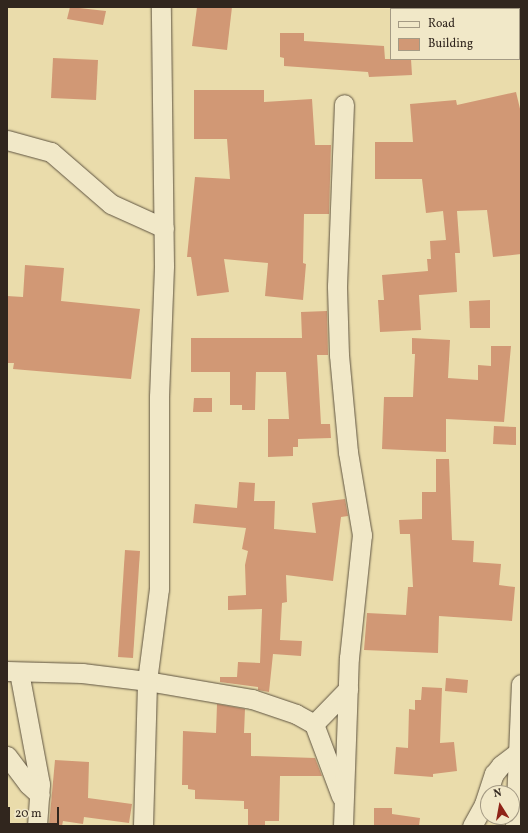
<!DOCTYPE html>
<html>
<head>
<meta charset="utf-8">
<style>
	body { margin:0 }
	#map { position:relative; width:528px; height:833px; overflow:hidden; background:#eadcab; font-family:Vollkorn,serif }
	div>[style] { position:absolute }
	.building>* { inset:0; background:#d19875 }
	.roads { filter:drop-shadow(0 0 1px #5f5441) drop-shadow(0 0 1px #5f5441) }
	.minor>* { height:19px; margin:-9.5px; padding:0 9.5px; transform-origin:9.5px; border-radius:9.5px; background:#f1e8c8 }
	span { translate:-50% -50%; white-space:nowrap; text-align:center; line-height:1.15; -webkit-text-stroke:3px #f1e8c8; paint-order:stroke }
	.frame { position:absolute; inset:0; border:8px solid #31261e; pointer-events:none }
	.legend { position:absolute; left:390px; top:8px; width:130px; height:52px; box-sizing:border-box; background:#f1e8c8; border:1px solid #a49a84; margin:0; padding:5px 7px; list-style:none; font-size:12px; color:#31261e }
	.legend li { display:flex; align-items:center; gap:8px; height:20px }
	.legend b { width:20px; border:1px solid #a49a84 }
	.north { position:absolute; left:480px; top:785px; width:40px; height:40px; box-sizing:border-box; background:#f1e8c8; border:1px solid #a49a84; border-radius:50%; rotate:349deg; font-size:11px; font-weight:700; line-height:16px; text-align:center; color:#31261e }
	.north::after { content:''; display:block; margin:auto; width:14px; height:18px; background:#8f2418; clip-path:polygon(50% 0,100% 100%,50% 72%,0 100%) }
	.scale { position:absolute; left:8px; top:807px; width:51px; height:18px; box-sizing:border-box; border:2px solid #31261e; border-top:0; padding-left:5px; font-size:12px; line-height:14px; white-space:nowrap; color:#31261e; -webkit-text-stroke:3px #f1e8c8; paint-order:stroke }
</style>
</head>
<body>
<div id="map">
	<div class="building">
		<i style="clip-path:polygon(70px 7px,106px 11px,103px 25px,67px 19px)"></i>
		<i style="clip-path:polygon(197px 7px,232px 7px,227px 50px,192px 46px)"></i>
		<i style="clip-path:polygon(280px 33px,304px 33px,304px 41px,384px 46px,385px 59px,411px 59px,412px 75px,369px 77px,368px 72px,284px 66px,284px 58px,280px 57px)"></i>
		<i style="clip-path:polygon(53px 58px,98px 60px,96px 100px,51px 98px)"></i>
		<i style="clip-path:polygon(194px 90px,264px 90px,264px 102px,312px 99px,315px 145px,331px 145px,329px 214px,304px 214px,303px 263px,306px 264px,303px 300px,265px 296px,268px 263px,224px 259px,229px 292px,197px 296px,191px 257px,187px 257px,195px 177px,230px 179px,227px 139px,194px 139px)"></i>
		<i style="clip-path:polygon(516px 92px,521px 113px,521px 254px,493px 257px,487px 210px,457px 211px,460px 253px,455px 253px,457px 292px,419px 295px,421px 330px,380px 332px,378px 300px,384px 300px,382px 275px,428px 271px,427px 259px,431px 259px,430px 241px,446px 240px,443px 211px,426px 213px,422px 179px,375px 179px,375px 142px,413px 142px,410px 104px,456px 100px,457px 105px)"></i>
		<i style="clip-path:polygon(25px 265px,64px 268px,61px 301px,140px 309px,131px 379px,13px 369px,14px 363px,7px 363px,7px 296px,23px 297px)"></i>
		<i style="clip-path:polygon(490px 300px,490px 328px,470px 328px,469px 301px)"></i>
		<i style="clip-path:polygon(327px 311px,328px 355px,317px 355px,321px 424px,330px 424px,331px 438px,298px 439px,298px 447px,293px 447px,293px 456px,268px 457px,268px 419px,289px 419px,286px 372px,256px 372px,255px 410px,242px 410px,242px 405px,230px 405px,230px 372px,191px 372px,191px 338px,302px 338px,301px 312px)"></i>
		<i style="clip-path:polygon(412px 338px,450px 340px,448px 378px,478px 380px,478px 365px,491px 366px,491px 346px,511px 346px,504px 422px,446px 419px,446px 452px,382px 449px,384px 397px,413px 397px,415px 354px,412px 354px)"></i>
		<i style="clip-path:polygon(194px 398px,212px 398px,212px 412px,193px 412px)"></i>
		<i style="clip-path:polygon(494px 426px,516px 427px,516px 445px,493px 444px)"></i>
		<i style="clip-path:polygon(436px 459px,449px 459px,452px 540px,474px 541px,473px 562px,501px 564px,499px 585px,515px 587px,512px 621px,439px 616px,438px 653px,364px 650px,367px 613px,406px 615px,408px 587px,413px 587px,410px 534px,400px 534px,399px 520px,422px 519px,422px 492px,436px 492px)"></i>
		<i style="clip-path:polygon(239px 482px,255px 483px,254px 501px,275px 501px,274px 529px,316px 533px,312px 503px,345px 499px,348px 516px,341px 517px,333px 581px,286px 575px,287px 602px,282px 603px,280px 640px,302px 641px,301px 656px,273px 654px,269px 692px,258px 690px,258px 687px,220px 682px,220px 677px,237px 677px,238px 662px,260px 663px,262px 609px,228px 610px,228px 596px,246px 595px,245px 565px,248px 551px,242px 549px,246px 528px,193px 523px,195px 504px,237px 508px)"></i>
		<i style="clip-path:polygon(125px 550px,140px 551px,133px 658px,118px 657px)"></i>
		<i style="clip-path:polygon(446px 678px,468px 680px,467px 693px,445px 691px)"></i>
		<i style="clip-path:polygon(422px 687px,442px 688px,440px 743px,454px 742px,457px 771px,433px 774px,433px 777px,394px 774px,396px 747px,408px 748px,409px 709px,415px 710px,415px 700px,421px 700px)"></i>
		<i style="clip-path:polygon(217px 704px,245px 709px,244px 733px,251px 733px,251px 756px,315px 758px,322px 776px,280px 776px,279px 821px,265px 821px,265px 826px,248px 826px,248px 809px,244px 809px,244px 801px,195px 799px,195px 790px,188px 789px,188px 785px,182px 785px,183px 731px,216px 733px)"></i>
		<i style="clip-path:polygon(55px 760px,89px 762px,88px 798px,132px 804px,129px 823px,84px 817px,83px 824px,63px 821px,62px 826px,49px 826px)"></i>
		<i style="clip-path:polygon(374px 808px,392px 808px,392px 814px,420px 818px,419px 826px,374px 826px)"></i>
	</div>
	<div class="roads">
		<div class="minor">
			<i style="left:7px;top:140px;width:46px;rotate:15.3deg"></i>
			<i style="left:51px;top:152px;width:79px;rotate:40.9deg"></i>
			<i style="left:111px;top:204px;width:58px;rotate:24.4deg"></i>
			<i style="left:7px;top:671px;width:75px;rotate:1.5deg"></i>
			<i style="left:82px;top:673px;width:65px;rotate:7deg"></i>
			<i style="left:147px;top:681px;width:107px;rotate:9.7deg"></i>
			<i style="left:252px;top:699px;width:46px;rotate:18.8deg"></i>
			<i style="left:296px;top:714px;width:21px;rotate:29deg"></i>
			<i style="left:314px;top:724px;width:77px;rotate:69.4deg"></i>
			<i style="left:19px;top:672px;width:114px;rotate:79.4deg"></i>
			<i style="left:40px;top:784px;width:42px;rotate:94.1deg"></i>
			<i style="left:314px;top:724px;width:49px;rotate:-45.8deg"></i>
			<i style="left:7px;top:756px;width:35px;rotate:53deg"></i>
			<i style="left:28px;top:784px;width:16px;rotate:43deg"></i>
			<i style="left:143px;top:826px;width:145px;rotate:-88.4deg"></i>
			<i style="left:147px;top:681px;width:93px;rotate:-82.6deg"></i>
			<i style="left:159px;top:589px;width:192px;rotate:-90deg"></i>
			<i style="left:159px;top:397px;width:132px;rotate:-87.8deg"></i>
			<i style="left:164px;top:265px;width:258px;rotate:-90.7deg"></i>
			<i style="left:343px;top:826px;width:168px;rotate:-88deg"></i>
			<i style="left:349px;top:658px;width:124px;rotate:-84deg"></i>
			<i style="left:362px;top:535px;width:84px;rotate:-99.6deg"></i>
			<i style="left:348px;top:452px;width:97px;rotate:-95.3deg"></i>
			<i style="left:339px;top:355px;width:69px;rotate:-91.7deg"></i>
			<i style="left:337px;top:286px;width:182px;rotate:-87.8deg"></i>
			<i style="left:472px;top:826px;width:25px;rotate:-61deg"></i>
			<i style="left:484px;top:804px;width:32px;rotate:-72deg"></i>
			<i style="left:494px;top:774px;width:11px;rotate:-52deg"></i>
			<i style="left:501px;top:765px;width:21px;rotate:-37deg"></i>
			<i style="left:515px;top:826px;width:142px;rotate:-87.6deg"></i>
		</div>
	</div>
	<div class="frame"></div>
	<ul class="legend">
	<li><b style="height:5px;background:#f1e8c8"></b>Road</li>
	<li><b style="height:11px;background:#d19875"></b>Building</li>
	</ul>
	<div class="north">N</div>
	<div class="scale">20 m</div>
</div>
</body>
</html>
